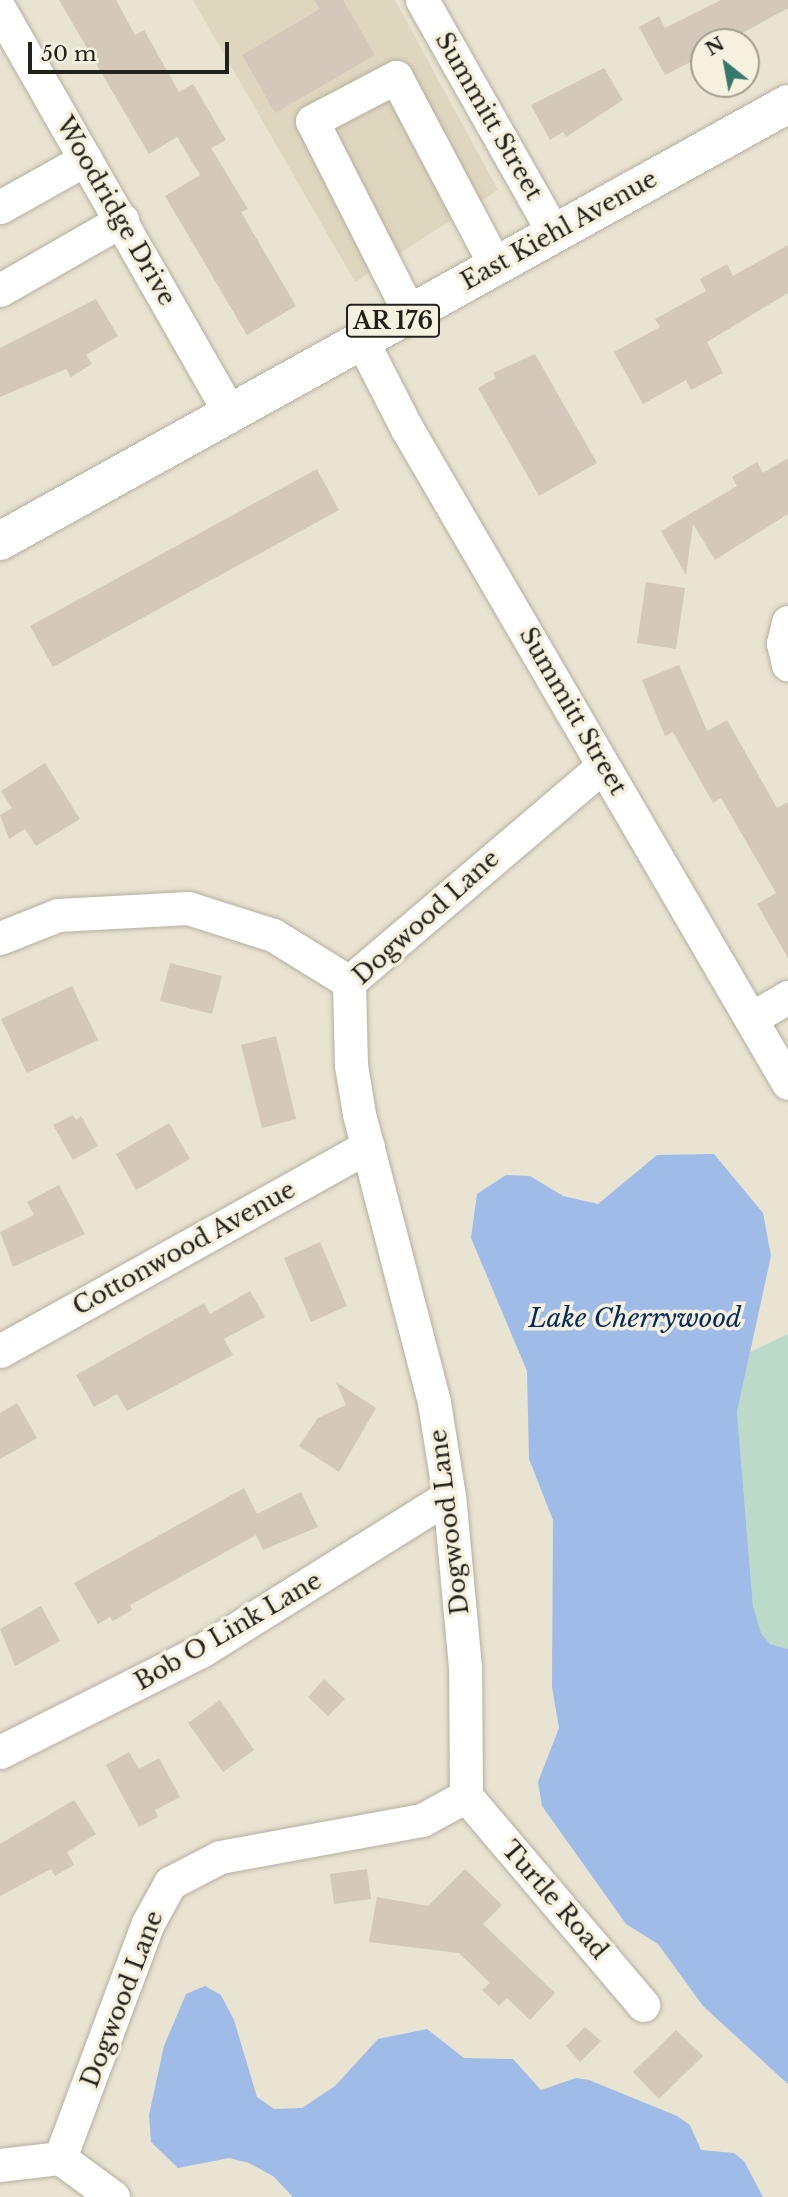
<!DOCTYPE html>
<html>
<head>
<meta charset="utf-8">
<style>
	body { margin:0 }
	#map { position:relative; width:788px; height:2197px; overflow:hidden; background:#e9e3d1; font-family:"Libre Baskerville",serif }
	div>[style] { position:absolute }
	.built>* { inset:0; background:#dfd6bf }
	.green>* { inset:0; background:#bbdbc8 }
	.water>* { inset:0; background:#9ebce7 }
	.building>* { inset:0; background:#d3c8b9 }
	.roads { filter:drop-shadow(0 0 2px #b5af9f) drop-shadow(0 0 2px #b5af9f) }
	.minor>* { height:33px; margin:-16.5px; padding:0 16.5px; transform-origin:16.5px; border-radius:16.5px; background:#fff }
	.major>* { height:38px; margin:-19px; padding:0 19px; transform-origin:19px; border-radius:19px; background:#fff }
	span { translate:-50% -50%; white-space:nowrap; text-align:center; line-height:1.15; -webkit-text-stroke:7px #f6f0de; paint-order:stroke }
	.shield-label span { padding:2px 5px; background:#f6f0de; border:2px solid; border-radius:5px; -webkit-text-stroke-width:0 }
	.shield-label { font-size:23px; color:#23211b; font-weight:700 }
	.street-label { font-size:24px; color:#23211b }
	.water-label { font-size:26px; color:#032b5d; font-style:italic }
	.north { position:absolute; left:690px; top:28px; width:70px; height:70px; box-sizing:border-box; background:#f6f0de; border:2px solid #a29d90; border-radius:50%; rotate:329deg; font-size:19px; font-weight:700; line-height:28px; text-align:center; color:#23211b }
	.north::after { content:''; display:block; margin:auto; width:24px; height:32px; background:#35796d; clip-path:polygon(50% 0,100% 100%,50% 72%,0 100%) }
	.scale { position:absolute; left:28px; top:42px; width:201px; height:32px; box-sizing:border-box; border:4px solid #23211b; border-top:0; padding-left:9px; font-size:21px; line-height:24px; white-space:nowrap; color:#23211b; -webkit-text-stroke:5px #f6f0de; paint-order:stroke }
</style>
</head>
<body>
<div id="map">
	<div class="built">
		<i style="clip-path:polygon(193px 0,395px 0,498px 190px,355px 282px)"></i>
	</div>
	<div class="green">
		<i style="clip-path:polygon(788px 1334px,788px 1649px,770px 1644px,760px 1633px,753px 1606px,737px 1412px,750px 1352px)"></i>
	</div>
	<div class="water">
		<i style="clip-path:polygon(714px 1154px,763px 1213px,771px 1256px,737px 1412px,753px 1606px,761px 1633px,770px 1644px,788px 1649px,788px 2084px,703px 2006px,658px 1944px,626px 1924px,542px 1806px,538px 1782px,559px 1728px,552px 1687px,553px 1520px,529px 1459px,527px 1371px,471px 1238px,477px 1194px,506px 1175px,530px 1176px,563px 1196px,598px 1204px,657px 1155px)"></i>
		<i style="clip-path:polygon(205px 1986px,221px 1995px,234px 2020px,257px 2097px,274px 2109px,302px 2108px,335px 2086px,378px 2039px,427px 2029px,464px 2058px,513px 2059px,541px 2090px,576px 2078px,589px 2080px,677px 2116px,690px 2125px,701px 2150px,734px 2153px,744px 2161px,763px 2197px,293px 2197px,273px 2176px,249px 2163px,229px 2158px,178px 2168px,151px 2142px,149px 2115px,164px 2046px,186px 1994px)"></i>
	</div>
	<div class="building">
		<i style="clip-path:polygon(59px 0,116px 0,135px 35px,144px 30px,179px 92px,193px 84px,226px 140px,211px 148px,248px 209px,241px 212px,296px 306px,247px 335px,165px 196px,200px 175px,177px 137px,149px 154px)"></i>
		<i style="clip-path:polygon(314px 0,343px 0,375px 55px,275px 113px,242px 55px,320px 9px)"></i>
		<i style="clip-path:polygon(721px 0,788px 0,788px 8px,726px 42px,704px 42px,704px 55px,665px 75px,639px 27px,659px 16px,665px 28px)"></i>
		<i style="clip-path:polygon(604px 68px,623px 100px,566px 137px,563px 132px,550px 140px,531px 105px)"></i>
		<i style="clip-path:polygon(788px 245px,788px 293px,707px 342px,723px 373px,691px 390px,686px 380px,643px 404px,614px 352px,660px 327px,655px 319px,706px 291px,700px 279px,727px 264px,733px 276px)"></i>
		<i style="clip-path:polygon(96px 299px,118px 336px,86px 355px,92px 364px,71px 377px,66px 369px,0 397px,0 348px)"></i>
		<i style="clip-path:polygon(535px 354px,597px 463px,539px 496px,478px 388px,496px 378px,493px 373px)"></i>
		<i style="clip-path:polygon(788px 458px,788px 514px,715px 560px,693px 524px,686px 575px,661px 531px,737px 486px,732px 477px,757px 462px,763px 473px)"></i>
		<i style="clip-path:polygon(317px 469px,339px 510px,53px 667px,30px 626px)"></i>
		<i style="clip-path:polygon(646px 582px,685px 588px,676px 649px,637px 643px)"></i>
		<i style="clip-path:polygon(679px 665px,707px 731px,727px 720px,777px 808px,788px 802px,788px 958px,757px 904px,776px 893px,721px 798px,713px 803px,673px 732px,665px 736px,642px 680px)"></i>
		<i style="clip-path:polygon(45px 763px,80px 819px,36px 846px,25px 829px,9px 839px,0 815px,12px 808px,1px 791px)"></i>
		<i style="clip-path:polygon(170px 963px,222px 976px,212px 1014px,160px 1001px)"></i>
		<i style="clip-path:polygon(72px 986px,98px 1040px,27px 1073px,1px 1019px)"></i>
		<i style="clip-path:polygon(276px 1036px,296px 1119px,262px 1128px,241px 1045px)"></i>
		<i style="clip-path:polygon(73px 1115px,76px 1120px,81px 1116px,98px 1146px,73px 1160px,53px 1125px)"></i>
		<i style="clip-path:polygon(169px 1123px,190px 1159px,136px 1190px,116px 1154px)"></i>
		<i style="clip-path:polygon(59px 1185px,85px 1234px,13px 1267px,0 1232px,34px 1215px,27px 1202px)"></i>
		<i style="clip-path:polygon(320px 1242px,347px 1306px,311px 1322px,284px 1258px)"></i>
		<i style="clip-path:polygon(250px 1291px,265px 1317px,224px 1339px,233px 1355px,127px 1411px,117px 1394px,94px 1407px,76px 1375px,204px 1303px,210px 1314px)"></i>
		<i style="clip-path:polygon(336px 1382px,376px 1408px,339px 1472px,299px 1446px,318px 1418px,346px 1405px)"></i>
		<i style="clip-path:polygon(17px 1403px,37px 1438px,0 1459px,0 1413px)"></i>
		<i style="clip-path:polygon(244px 1488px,257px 1514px,301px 1492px,318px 1527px,263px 1550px,256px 1535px,130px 1605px,132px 1610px,113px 1621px,110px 1617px,98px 1624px,74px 1583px)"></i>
		<i style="clip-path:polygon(41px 1606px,60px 1641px,15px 1666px,0 1629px)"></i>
		<i style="clip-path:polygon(324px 1679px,345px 1699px,328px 1716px,308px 1697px)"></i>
		<i style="clip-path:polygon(220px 1700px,254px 1750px,223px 1772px,188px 1723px)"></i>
		<i style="clip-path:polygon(129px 1752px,139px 1769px,159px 1758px,180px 1797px,155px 1810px,158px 1817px,139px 1827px,106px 1765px)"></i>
		<i style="clip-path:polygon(74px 1800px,96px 1834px,67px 1852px,74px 1865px,55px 1876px,51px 1869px,0 1896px,0 1844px)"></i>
		<i style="clip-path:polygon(367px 1869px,371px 1899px,334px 1904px,330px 1874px)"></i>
		<i style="clip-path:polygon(465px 1869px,502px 1905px,483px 1924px,555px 1993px,530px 2020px,507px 1998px,499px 2006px,482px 1990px,490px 1983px,459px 1953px,369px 1942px,377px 1897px,428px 1906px)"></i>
		<i style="clip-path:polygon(585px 2027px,601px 2041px,580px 2062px,566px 2046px)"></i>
		<i style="clip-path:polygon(676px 2030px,703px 2056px,659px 2099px,633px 2072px)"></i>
	</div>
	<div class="roads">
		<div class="minor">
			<i style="left:422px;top:0;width:268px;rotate:60.5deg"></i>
			<i style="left:0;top:10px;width:464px;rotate:60.3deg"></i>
			<i style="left:0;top:207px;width:98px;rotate:-29.2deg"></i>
			<i style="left:0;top:290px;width:141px;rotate:-29.8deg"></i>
			<i style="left:409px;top:312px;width:214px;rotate:-116.9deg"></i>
			<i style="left:312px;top:121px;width:95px;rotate:-27.6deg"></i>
			<i style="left:396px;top:77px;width:212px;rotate:62.2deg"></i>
			<i style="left:361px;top:339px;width:99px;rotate:62.9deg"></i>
			<i style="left:406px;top:427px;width:759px;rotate:59.79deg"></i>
			<i style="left:788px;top:622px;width:22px;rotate:103deg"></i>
			<i style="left:783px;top:643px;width:22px;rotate:77deg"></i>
			<i style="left:0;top:938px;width:62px;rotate:-21.6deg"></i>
			<i style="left:58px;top:915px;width:130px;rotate:-3.1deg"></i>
			<i style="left:188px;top:908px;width:89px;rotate:17.6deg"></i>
			<i style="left:273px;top:935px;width:89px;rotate:31.7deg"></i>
			<i style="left:752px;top:1018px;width:42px;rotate:-30.3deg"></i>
			<i style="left:0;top:1351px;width:421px;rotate:-29.1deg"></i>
			<i style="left:0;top:1752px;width:225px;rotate:-26.7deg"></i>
			<i style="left:201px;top:1651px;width:292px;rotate:-32deg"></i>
			<i style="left:466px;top:1796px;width:274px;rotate:49.7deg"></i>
			<i style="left:60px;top:2158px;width:251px;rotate:-69.5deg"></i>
			<i style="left:148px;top:1923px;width:46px;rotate:-61.2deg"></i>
			<i style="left:170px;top:1883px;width:56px;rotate:-27.5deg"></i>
			<i style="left:220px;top:1857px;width:205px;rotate:-10.4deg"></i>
			<i style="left:422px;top:1820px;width:50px;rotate:-28.6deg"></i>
			<i style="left:466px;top:1796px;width:129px;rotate:-90.4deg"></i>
			<i style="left:465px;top:1667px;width:172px;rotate:-95.3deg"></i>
			<i style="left:449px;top:1496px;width:95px;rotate:-99.1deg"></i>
			<i style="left:434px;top:1402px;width:298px;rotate:-104.6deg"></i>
			<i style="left:359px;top:1114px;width:50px;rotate:-99.3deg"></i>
			<i style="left:351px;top:1065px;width:83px;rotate:-91.4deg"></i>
			<i style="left:349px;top:982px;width:333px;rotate:-40.4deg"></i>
			<i style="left:60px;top:2158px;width:66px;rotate:36.3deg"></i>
			<i style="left:0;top:2165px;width:60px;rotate:-6.7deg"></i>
		</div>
		<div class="major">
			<i style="left:0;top:541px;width:901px;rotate:-29.01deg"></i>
		</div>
	</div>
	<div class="shield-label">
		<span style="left:393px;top:321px">AR 176</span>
	</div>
	<div class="street-label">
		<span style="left:489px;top:116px;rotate:60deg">Summitt Street</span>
		<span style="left:116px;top:211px;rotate:60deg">Woodridge Drive</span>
		<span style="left:559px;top:230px;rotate:-29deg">East Kiehl Avenue</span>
		<span style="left:573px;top:711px;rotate:60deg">Summitt Street</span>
		<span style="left:426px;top:917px;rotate:-42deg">Dogwood Lane</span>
		<span style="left:184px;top:1248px;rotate:-29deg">Cottonwood Avenue</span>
		<span style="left:449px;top:1522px;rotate:-97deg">Dogwood Lane</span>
		<span style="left:228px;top:1631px;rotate:-30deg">Bob O Link Lane</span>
		<span style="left:555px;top:1900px;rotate:49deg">Turtle Road</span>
		<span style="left:122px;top:1999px;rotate:-69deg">Dogwood Lane</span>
	</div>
	<div class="water-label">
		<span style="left:635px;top:1319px">Lake Cherrywood</span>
	</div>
	<div class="north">N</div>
	<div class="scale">50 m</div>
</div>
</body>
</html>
